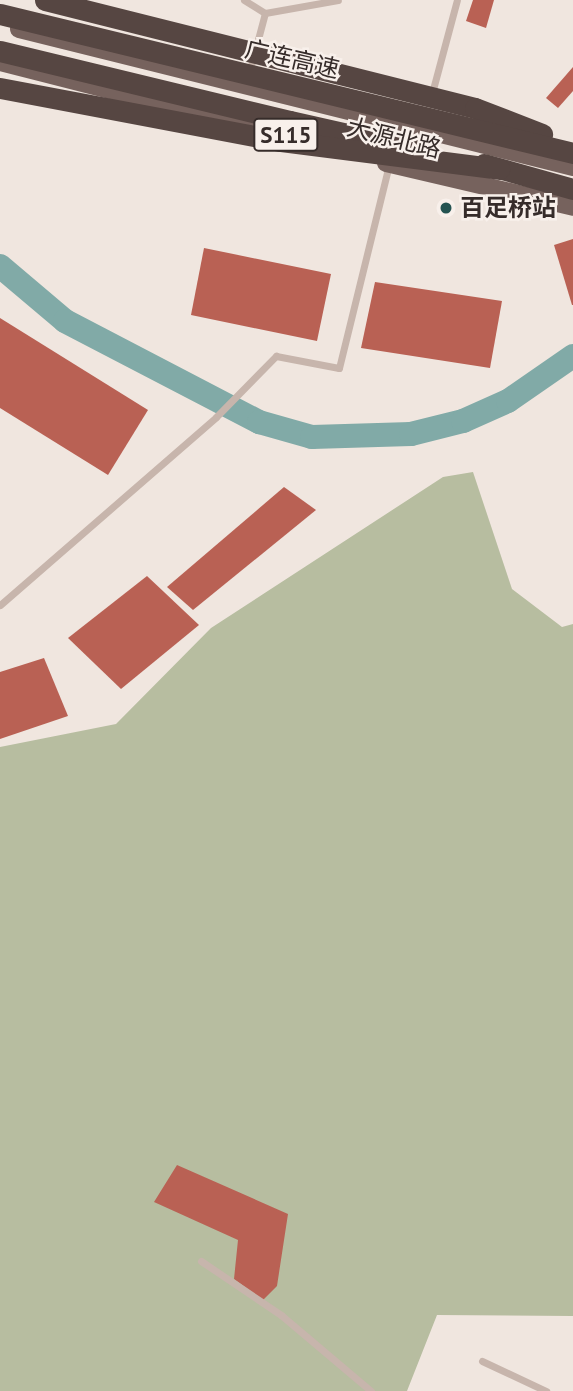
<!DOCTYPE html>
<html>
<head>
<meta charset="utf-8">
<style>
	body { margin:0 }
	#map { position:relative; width:573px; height:1391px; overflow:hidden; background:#f0e6df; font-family:"PT Sans","Noto Sans SC",sans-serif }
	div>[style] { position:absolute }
	.green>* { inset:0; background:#b7bda0 }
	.river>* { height:24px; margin:-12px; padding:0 12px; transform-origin:12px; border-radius:12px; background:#81aaa7 }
	.building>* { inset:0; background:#b96154 }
	.lane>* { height:7px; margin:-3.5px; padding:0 3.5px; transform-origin:3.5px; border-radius:3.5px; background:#c7b5ac }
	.primary>* { height:18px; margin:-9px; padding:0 9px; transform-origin:9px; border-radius:9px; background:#76625d }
	.highway>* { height:21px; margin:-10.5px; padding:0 10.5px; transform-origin:10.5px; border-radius:10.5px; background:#564642 }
	.highway-bridge>* { height:21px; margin:-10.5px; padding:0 10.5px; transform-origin:10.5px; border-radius:10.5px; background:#564642 }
	.dots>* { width:19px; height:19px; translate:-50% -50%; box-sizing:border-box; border:4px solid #f8f0eb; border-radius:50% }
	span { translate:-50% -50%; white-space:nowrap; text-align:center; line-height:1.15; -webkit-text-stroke:5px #f8f0eb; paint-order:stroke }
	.shield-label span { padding:2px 5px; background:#f8f0eb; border:2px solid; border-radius:5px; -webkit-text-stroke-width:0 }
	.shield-label { font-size:23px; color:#362c2a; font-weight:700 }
	.street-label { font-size:24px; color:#362c2a }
	.poi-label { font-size:24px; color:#362c2a; font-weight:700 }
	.left { translate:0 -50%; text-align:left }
</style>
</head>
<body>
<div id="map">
	<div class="green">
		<i style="clip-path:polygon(473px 472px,512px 589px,562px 627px,573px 624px,573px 1316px,437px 1315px,407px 1391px,0 1391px,0 747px,116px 724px,211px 628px,443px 477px)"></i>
	</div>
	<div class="river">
		<i style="left:0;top:266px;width:85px;rotate:40.2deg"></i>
		<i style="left:65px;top:321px;width:219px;rotate:27.5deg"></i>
		<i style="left:259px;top:422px;width:55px;rotate:15.8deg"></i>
		<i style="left:312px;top:437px;width:99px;rotate:-1.7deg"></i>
		<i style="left:411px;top:434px;width:54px;rotate:-14deg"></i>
		<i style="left:463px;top:421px;width:49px;rotate:-24deg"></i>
		<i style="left:508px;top:401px;width:79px;rotate:-34.7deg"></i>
	</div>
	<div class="building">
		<i style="clip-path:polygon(473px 0,494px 0,486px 28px,466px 21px)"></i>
		<i style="clip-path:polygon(573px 67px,573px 91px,558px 108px,546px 98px)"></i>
		<i style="clip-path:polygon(573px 239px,573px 305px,572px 305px,554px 245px)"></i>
		<i style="clip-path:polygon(204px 248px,331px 274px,317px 341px,191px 315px)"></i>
		<i style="clip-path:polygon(375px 282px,502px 301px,490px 368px,361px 348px)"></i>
		<i style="clip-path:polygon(0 318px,148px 410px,108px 475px,0 408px)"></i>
		<i style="clip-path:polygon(284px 487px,316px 510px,193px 610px,167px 587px)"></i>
		<i style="clip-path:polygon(147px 576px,199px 625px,121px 689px,68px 638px)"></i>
		<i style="clip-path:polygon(44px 658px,68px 716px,0 739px,0 672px)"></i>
		<i style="clip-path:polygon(177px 1165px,288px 1214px,277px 1286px,263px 1300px,234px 1279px,238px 1240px,154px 1202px)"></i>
	</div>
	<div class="lane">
		<i style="left:244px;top:0;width:25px;rotate:32deg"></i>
		<i style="left:265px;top:13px;width:74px;rotate:-10.1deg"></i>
		<i style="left:249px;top:73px;width:62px;rotate:-75.1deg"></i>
		<i style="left:432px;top:93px;width:96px;rotate:-75deg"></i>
		<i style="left:0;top:605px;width:286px;rotate:-41deg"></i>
		<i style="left:216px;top:417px;width:86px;rotate:-45.5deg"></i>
		<i style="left:276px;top:356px;width:64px;rotate:10.8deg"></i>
		<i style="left:339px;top:368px;width:210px;rotate:-76.2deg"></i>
		<i style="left:201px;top:1261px;width:97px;rotate:34deg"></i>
		<i style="left:281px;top:1315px;width:118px;rotate:40.2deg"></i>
		<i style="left:482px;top:1361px;width:71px;rotate:25.1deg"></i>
	</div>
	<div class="primary">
		<i style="left:19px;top:29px;width:571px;rotate:13.99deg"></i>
		<i style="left:0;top:62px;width:280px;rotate:14.3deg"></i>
		<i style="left:386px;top:163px;width:192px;rotate:13.2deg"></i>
	</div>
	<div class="highway">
		<i style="left:290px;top:121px;width:141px;rotate:12.7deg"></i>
		<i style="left:484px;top:164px;width:92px;rotate:15.7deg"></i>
	</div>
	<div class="highway-bridge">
		<i style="left:45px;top:0;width:443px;rotate:14.1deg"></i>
		<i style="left:475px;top:108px;width:72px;rotate:21.2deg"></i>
		<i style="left:0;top:14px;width:590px;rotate:13.64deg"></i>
		<i style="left:0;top:51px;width:298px;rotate:13.6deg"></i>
		<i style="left:0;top:88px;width:286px;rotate:10.7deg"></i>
		<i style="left:281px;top:141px;width:220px;rotate:7.3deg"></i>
	</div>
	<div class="dots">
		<i style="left:446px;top:208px;background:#245351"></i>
	</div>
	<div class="shield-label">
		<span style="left:286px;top:135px">S115</span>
	</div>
	<div class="street-label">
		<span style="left:292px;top:59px;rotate:13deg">广连高速</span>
		<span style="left:394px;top:138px;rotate:14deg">大源北路</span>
	</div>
	<div class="poi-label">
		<span class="left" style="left:460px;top:208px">百足桥站</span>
	</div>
</div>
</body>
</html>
